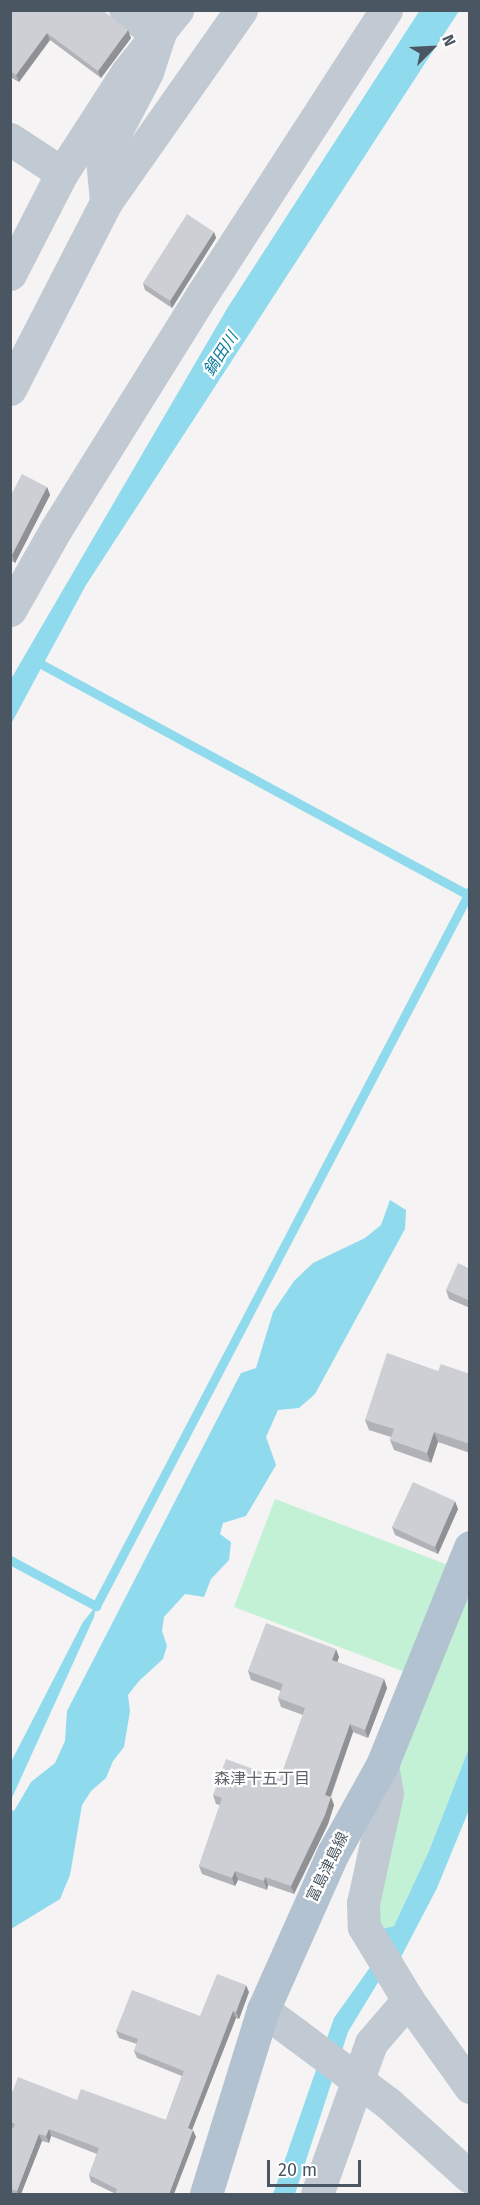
<!DOCTYPE html>
<html>
<head>
<meta charset="utf-8">
<style>
	body { margin:0 }
	#map { position:relative; width:480px; height:2205px; overflow:hidden; background:#f5f3f3; font-family:"Fira Sans","Noto Sans JP",sans-serif }
	div>[style] { position:absolute }
	.green>* { inset:0; background:#c3f1d5 }
	.water>* { inset:0; background:#90daee }
	.stream>* { height:9px; margin:-4.5px; padding:0 4.5px; transform-origin:4.5px; border-radius:4.5px; background:#90daee }
	.minor>* { height:33px; margin:-16.5px; padding:0 16.5px; transform-origin:16.5px; border-radius:16.5px; background:#c1cad2 }
	.major>* { height:33px; margin:-16.5px; padding:0 16.5px; transform-origin:16.5px; border-radius:16.5px; background:#b3c2d1 }
	.minor-bridge>* { height:33px; margin:-16.5px; padding:0 16.5px; transform-origin:16.5px; border-radius:16.5px; background:#c1cad2 }
	.wall>* { inset:0; background:#b0b2b7 }
	.shaded-wall>* { inset:0; background:#909195 }
	.building>* { inset:0; background:#cdcfd5 }
	span { translate:-50% -50%; white-space:nowrap; text-align:center; line-height:1.15; -webkit-text-stroke:4.5px #fff; paint-order:stroke }
	.street-label { font-size:15px; color:#4a5661 }
	.water-label { font-size:16px; color:#0c7c9b; font-style:italic }
	.neighbourhood-label { font-size:16px; color:#5f6368 }
	.frame { position:absolute; inset:0; border:12px solid #4a5661; pointer-events:none }
	.north { position:absolute; left:402px; top:18px; width:60px; height:60px; -webkit-text-stroke:4px #fff; paint-order:stroke; rotate:66deg; font-size:16px; font-weight:700; line-height:24px; text-align:center; color:#4a5661 }
	.north::after { content:''; display:block; margin:auto; width:21px; height:27px; background:#4a5661; clip-path:polygon(50% 0,100% 100%,50% 72%,0 100%) }
	.scale { position:absolute; left:267px; top:2160px; width:94px; height:27px; box-sizing:border-box; border:3px solid #4a5661; border-top:0; padding-left:8px; font-size:18px; line-height:21px; white-space:nowrap; color:#4a5661; -webkit-text-stroke:4px #fff; paint-order:stroke }
</style>
</head>
<body>
<div id="map">
	<div class="green">
		<i style="clip-path:polygon(275px 1499px,448px 1565px,405px 1672px,234px 1607px)"></i>
		<i style="clip-path:polygon(469px 1590px,469px 1748px,429px 1851px,394px 1926px,382px 1929px,374px 1914px,396px 1795px,401px 1753px)"></i>
	</div>
	<div class="water">
		<i style="clip-path:polygon(420px 10px,459px 11px,86px 585px,11px 724px,11px 679px,228px 307px)"></i>
		<i style="clip-path:polygon(390px 1200px,406px 1210px,405px 1229px,315px 1394px,299px 1408px,278px 1410px,266px 1437px,276px 1465px,246px 1516px,223px 1523px,220px 1534px,231px 1542px,229px 1560px,211px 1579px,204px 1597px,185px 1594px,164px 1617px,162px 1631px,167px 1646px,163px 1659px,139px 1681px,128px 1695px,130px 1711px,124px 1747px,113px 1761px,106px 1778px,91px 1791px,82px 1805px,70px 1875px,60px 1899px,11px 1929px,11px 1810px,14px 1811px,31px 1782px,55px 1763px,65px 1741px,67px 1711px,241px 1373px,256px 1368px,273px 1312px,294px 1281px,313px 1263px,365px 1238px,381px 1225px)"></i>
		<i style="clip-path:polygon(96px 1606px,94px 1617px,11px 1800px,11px 1762px,83px 1622px)"></i>
		<i style="clip-path:polygon(469px 1748px,469px 1810px,437px 1888px,401px 1957px,377px 1984px,348px 2032px,295px 2194px,273px 2194px,334px 2018px,371px 1966px,382px 1929px,394px 1926px,429px 1851px)"></i>
	</div>
	<div class="stream">
		<i style="left:43px;top:665px;width:483px;rotate:28.4deg"></i>
		<i style="left:10px;top:1560px;width:98px;rotate:28.1deg"></i>
		<i style="left:96px;top:1606px;width:807px;rotate:-62.39deg"></i>
	</div>
	<div class="minor">
		<i style="left:10px;top:139px;width:62px;rotate:33.2deg"></i>
		<i style="left:106px;top:202px;width:44px;rotate:-95.2deg"></i>
		<i style="left:102px;top:158px;width:97px;rotate:-62.4deg"></i>
		<i style="left:147px;top:72px;width:39px;rotate:-72deg"></i>
		<i style="left:159px;top:35px;width:42px;rotate:-143.7deg"></i>
		<i style="left:10px;top:274px;width:114px;rotate:-62.8deg"></i>
		<i style="left:62px;top:173px;width:120px;rotate:-57.2deg"></i>
		<i style="left:127px;top:72px;width:80px;rotate:-51.1deg"></i>
		<i style="left:10px;top:389px;width:210px;rotate:-62.8deg"></i>
		<i style="left:106px;top:202px;width:235px;rotate:-54.9deg"></i>
		<i style="left:10px;top:610px;width:93px;rotate:-60.4deg"></i>
		<i style="left:56px;top:529px;width:278px;rotate:-58.1deg"></i>
		<i style="left:203px;top:293px;width:337px;rotate:-57.1deg"></i>
		<i style="left:382px;top:1765px;width:28px;rotate:80deg"></i>
		<i style="left:387px;top:1793px;width:113px;rotate:102.3deg"></i>
		<i style="left:363px;top:1903px;width:24px;rotate:88deg"></i>
		<i style="left:364px;top:1927px;width:85px;rotate:58.9deg"></i>
		<i style="left:408px;top:2000px;width:107px;rotate:54.5deg"></i>
		<i style="left:263px;top:2010px;width:42px;rotate:36.3deg"></i>
		<i style="left:388px;top:2103px;width:110px;rotate:42.1deg"></i>
		<i style="left:317px;top:2194px;width:160px;rotate:-70.3deg"></i>
		<i style="left:371px;top:2043px;width:57px;rotate:-49.3deg"></i>
	</div>
	<div class="major">
		<i style="left:206px;top:2194px;width:193px;rotate:-72.8deg"></i>
		<i style="left:263px;top:2010px;width:172px;rotate:-66deg"></i>
		<i style="left:333px;top:1853px;width:101px;rotate:-60.9deg"></i>
		<i style="left:382px;top:1765px;width:235px;rotate:-68deg"></i>
	</div>
	<div class="minor-bridge">
		<i style="left:297px;top:2035px;width:114px;rotate:36.8deg"></i>
	</div>
	<div class="wall">
		<i style="clip-path:polygon(10px 10px,131px 38px,101px 78px,50px 40px,19px 82px,10px 77px)"></i>
		<i style="clip-path:polygon(214px 232px,216px 238px,172px 308px,145px 290px,143px 283px)"></i>
		<i style="clip-path:polygon(47px 487px,50px 495px,15px 563px,10px 560px,10px 497px)"></i>
		<i style="clip-path:polygon(470px 1269px,470px 1308px,449px 1299px,446px 1290px)"></i>
		<i style="clip-path:polygon(438px 1371px,470px 1374px,470px 1453px,438px 1442px,431px 1463px,394px 1450px,390px 1440px,391px 1437px,369px 1430px,365px 1420px)"></i>
		<i style="clip-path:polygon(458px 1509px,438px 1554px,395px 1535px,392px 1527px)"></i>
		<i style="clip-path:polygon(339px 1657px,337px 1662px,384px 1679px,387px 1688px,368px 1738px,353px 1732px,331px 1797px,334px 1805px,328px 1824px,294px 1894px,268px 1885px,267px 1890px,238px 1880px,235px 1886px,202px 1874px,199px 1866px,220px 1805px,216px 1804px,213px 1795px,280px 1779px,303px 1715px,281px 1707px,278px 1698px,281px 1691px,251px 1680px,248px 1671px)"></i>
		<i style="clip-path:polygon(249px 1992px,239px 2019px,236px 2018px,192px 2130px,196px 2137px,116px 2194px,91px 2182px,89px 2175px,97px 2154px,51px 2136px,49px 2143px,42px 2141px,21px 2194px,10px 2194px,10px 2136px,13px 2129px,10px 2128px,10px 2098px,77px 2100px,166px 2120px,182px 2076px,137px 2058px,134px 2051px,137px 2044px,119px 2038px,116px 2031px,200px 2016px)"></i>
	</div>
	<div class="shaded-wall">
		<i style="clip-path:polygon(128px 30px,131px 38px,101px 78px,98px 71px)"></i>
		<i style="clip-path:polygon(47px 33px,50px 40px,19px 82px,16px 75px)"></i>
		<i style="clip-path:polygon(214px 232px,216px 238px,172px 308px,170px 301px)"></i>
		<i style="clip-path:polygon(47px 487px,50px 495px,15px 563px,12px 555px)"></i>
		<i style="clip-path:polygon(434px 1432px,438px 1442px,431px 1463px,427px 1453px)"></i>
		<i style="clip-path:polygon(455px 1501px,458px 1509px,438px 1554px,435px 1547px)"></i>
		<i style="clip-path:polygon(336px 1649px,339px 1657px,335px 1668px,332px 1660px)"></i>
		<i style="clip-path:polygon(384px 1679px,387px 1688px,368px 1738px,365px 1730px)"></i>
		<i style="clip-path:polygon(350px 1724px,353px 1732px,328px 1803px,325px 1795px)"></i>
		<i style="clip-path:polygon(331px 1797px,334px 1805px,328px 1824px,294px 1894px,291px 1886px)"></i>
		<i style="clip-path:polygon(235px 1871px,238px 1880px,235px 1886px,232px 1878px)"></i>
		<i style="clip-path:polygon(265px 1877px,268px 1885px,267px 1890px,264px 1881px)"></i>
		<i style="clip-path:polygon(246px 1985px,249px 1992px,239px 2019px,236px 2012px)"></i>
		<i style="clip-path:polygon(233px 2011px,236px 2018px,190px 2135px,188px 2128px)"></i>
		<i style="clip-path:polygon(49px 2129px,51px 2136px,49px 2143px,46px 2136px)"></i>
		<i style="clip-path:polygon(193px 2130px,196px 2137px,174px 2194px,169px 2194px)"></i>
		<i style="clip-path:polygon(39px 2134px,42px 2141px,21px 2194px,18px 2194px,17px 2191px)"></i>
	</div>
	<div class="building">
		<i style="clip-path:polygon(10px 10px,102px 10px,128px 30px,98px 71px,47px 33px,16px 75px,10px 71px)"></i>
		<i style="clip-path:polygon(187px 214px,214px 232px,170px 301px,143px 283px)"></i>
		<i style="clip-path:polygon(22px 474px,47px 487px,12px 555px,10px 554px,10px 497px)"></i>
		<i style="clip-path:polygon(458px 1263px,470px 1269px,470px 1301px,446px 1290px)"></i>
		<i style="clip-path:polygon(387px 1353px,438px 1371px,441px 1364px,470px 1374px,470px 1444px,434px 1432px,427px 1453px,390px 1440px,394px 1429px,365px 1420px)"></i>
		<i style="clip-path:polygon(413px 1482px,455px 1501px,435px 1547px,392px 1527px)"></i>
		<i style="clip-path:polygon(266px 1623px,336px 1649px,332px 1660px,384px 1679px,365px 1730px,350px 1724px,325px 1795px,331px 1797px,325px 1815px,291px 1886px,265px 1877px,264px 1881px,235px 1871px,232px 1878px,199px 1866px,222px 1798px,213px 1795px,226px 1759px,280px 1779px,305px 1708px,278px 1698px,283px 1684px,248px 1671px)"></i>
		<i style="clip-path:polygon(217px 1974px,246px 1985px,236px 2012px,233px 2011px,188px 2128px,193px 2130px,169px 2194px,115px 2194px,117px 2189px,89px 2175px,99px 2148px,49px 2129px,46px 2136px,39px 2134px,17px 2191px,10px 2189px,10px 2136px,15px 2124px,10px 2122px,10px 2098px,18px 2077px,77px 2100px,81px 2089px,166px 2120px,184px 2071px,134px 2051px,138px 2039px,116px 2031px,132px 1990px,200px 2016px)"></i>
	</div>
	<div class="street-label">
		<span style="left:328px;top:1867px;rotate:-64deg">富島津島線</span>
	</div>
	<div class="water-label">
		<span style="left:221px;top:354px;rotate:-57deg">鍋田川</span>
	</div>
	<div class="neighbourhood-label">
		<span style="left:262px;top:1779px">森津十五丁目</span>
	</div>
	<div class="frame"></div>
	<div class="north">N</div>
	<div class="scale">20 m</div>
</div>
</body>
</html>
